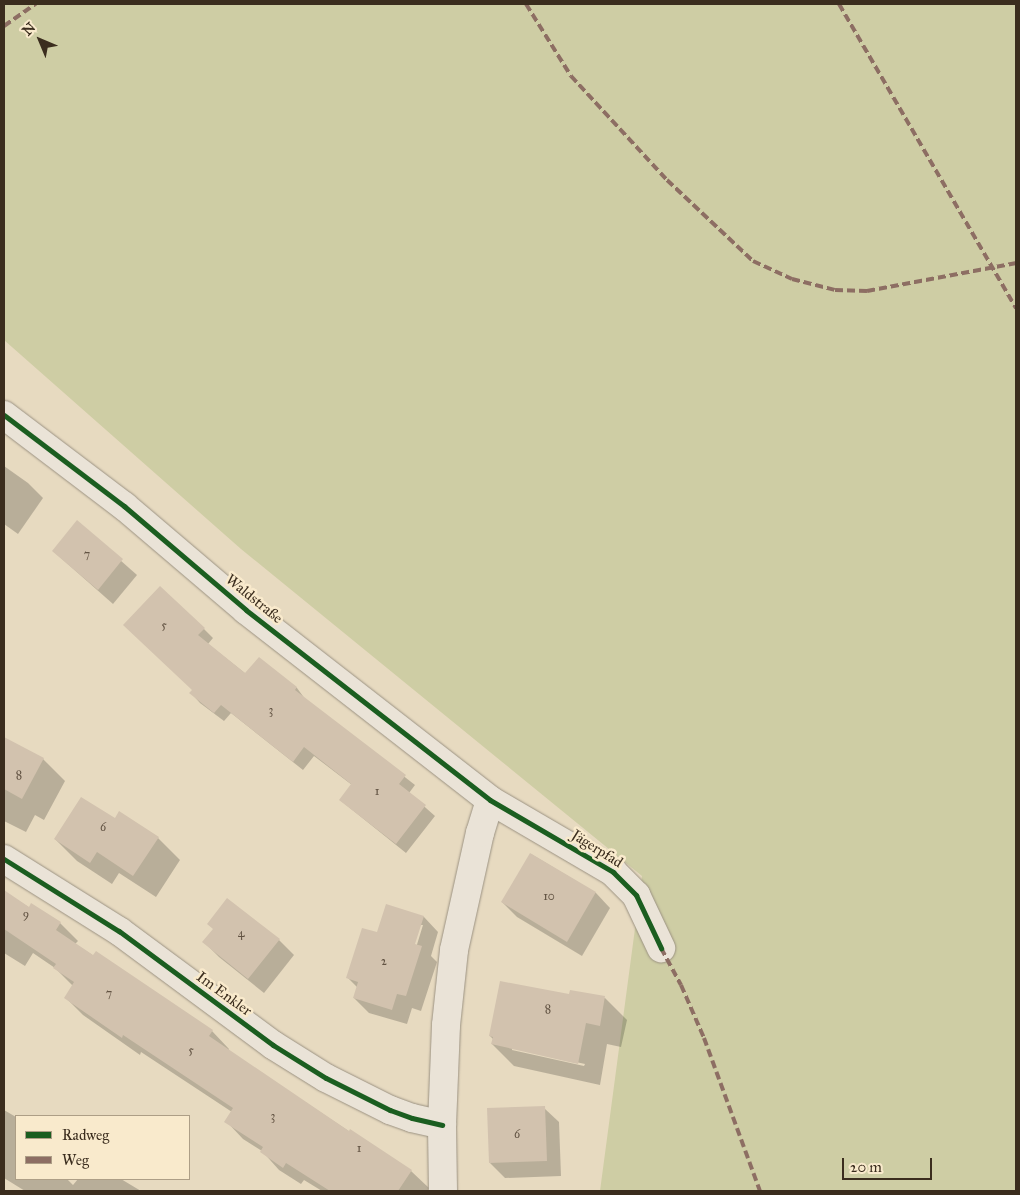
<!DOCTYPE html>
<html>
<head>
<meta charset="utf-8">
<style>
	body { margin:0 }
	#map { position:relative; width:1020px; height:1195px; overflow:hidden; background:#e7dac0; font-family:"IM FELL Great Primer",serif }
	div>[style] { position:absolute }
	.green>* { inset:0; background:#cecda4 }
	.shadow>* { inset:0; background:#0003 }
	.building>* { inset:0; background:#d2c2ae }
	.roads { filter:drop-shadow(0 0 1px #9b9282) drop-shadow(0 0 1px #9b9282) }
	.street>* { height:28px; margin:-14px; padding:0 14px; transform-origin:14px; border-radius:14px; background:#eae3d7 }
	.quiet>* { height:4px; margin-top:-2px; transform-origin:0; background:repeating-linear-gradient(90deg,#8d6e63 0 8px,transparent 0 12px) }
	.cycleway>* { height:5px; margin:-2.5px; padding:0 2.5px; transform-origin:2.5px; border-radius:2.5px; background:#1b5e20 }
	span { translate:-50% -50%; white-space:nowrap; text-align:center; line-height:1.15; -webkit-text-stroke:5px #f9eacc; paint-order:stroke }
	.number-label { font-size:12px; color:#625343 }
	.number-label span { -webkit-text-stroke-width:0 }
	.street-label { font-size:15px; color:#3b2d1e }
	.frame { position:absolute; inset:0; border:5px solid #3b2d1e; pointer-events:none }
	.legend { position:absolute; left:15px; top:1115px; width:175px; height:65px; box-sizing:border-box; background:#f9eacc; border:1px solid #ad9e86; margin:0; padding:6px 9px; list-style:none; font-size:15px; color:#3b2d1e }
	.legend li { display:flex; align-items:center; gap:10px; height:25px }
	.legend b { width:25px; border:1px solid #ad9e86 }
	.north { position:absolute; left:15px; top:15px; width:50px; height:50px; -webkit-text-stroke:4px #f9eacc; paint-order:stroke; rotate:315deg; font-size:14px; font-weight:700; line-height:20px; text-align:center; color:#3b2d1e }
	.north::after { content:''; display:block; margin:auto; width:18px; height:22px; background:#3b2d1e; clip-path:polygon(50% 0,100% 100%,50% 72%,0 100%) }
	.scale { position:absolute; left:842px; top:1158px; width:90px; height:22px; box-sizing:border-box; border:2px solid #3b2d1e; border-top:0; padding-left:6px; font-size:15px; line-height:18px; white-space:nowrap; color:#3b2d1e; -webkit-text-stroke:4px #f9eacc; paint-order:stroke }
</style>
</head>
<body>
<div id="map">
	<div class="green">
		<i style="clip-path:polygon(4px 4px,1016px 4px,1016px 1191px,600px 1191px,642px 876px,241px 549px,4px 340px)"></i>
	</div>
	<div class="shadow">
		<i style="clip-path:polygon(4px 466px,28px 483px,43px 498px,18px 534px,4px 524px)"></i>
		<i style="clip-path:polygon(77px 522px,137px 575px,113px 604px,53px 551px)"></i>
		<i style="clip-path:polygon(204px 629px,213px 638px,208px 644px,246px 674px,259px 659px,297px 688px,305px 699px,415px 785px,409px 793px,435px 816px,406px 853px,340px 800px,352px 785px,314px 756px,303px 770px,231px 713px,224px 721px,200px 703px,191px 693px,194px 690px,134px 634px)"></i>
		<i style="clip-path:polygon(4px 739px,43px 759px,65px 781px,44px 820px,35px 815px,26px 832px,4px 821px)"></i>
		<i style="clip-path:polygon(115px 820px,158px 838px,180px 860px,156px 897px,119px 873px,112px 884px,77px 861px,55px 839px)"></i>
		<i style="clip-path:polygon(531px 854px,596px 893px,610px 908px,582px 956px,517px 917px,502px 902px)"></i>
		<i style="clip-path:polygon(4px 892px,30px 908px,60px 923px,78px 941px,75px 944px,212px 1031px,229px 1049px,228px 1051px,350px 1132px,411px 1171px,429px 1188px,427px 1191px,322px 1191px,304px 1180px,301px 1184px,279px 1170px,262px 1151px,243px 1139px,226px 1121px,232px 1112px,141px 1052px,140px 1055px,83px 1015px,66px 998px,73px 986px,55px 968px,33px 953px,25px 966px,4px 953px)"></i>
		<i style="clip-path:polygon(evenodd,386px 906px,424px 917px,438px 932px,431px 956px,437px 962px,421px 1011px,412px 1008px,407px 1024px,369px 1013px,354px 998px,358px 988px,348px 978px,378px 934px,386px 906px,420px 925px,423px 925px,415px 951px,412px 950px,420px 925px)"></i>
		<i style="clip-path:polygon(279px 940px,294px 955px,264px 993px,219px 957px,204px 942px)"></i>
		<i style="clip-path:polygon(evenodd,605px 998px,627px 1020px,621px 1047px,607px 1044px,600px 1085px,514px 1066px,492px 1044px,493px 1039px,490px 1036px,605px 998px,512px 1048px,585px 1064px,584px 1066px,512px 1050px,512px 1048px)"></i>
		<i style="clip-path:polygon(544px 1108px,559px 1122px,561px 1176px,505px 1178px,490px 1163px)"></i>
		<i style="clip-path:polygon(4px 1110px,16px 1117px,16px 1179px,67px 1179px,73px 1185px,78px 1179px,121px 1179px,141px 1191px,25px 1191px,4px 1178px)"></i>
	</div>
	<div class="building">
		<i style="clip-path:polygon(77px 520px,123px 559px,98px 590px,52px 551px)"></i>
		<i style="clip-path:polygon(160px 586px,205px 628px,198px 635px,245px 673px,259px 657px,297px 687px,295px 690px,406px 775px,399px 784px,426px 805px,396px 844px,339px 800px,351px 784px,304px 747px,293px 762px,221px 705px,214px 713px,189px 693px,192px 690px,123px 625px)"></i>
		<i style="clip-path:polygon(4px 737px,44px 758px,22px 799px,4px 789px)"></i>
		<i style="clip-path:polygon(81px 797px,115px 818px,119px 811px,159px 837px,133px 876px,97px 852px,90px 863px,54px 839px)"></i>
		<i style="clip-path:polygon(530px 853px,596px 892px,567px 942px,501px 902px)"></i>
		<i style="clip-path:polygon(4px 890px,29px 907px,31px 903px,61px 922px,56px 930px,93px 955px,96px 951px,213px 1030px,209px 1036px,349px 1131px,350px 1129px,412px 1170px,398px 1191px,330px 1191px,286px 1163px,283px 1168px,260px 1152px,263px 1147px,224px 1122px,233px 1108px,123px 1035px,122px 1038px,64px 998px,74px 982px,53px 968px,56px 964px,4px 929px)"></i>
		<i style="clip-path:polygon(227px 898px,280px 939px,248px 979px,202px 942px,213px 929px,207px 924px)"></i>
		<i style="clip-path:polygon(386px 904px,424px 916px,415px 944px,422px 946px,406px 996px,397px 994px,392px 1010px,353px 998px,358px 982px,346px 978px,362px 928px,377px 932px)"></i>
		<i style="clip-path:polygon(500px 981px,569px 994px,570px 990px,605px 996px,600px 1026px,586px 1023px,578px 1064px,491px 1044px,493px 1037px,489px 1036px)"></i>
		<i style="clip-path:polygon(545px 1106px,547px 1161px,489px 1163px,487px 1108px)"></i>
	</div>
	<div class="roads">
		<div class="street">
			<i style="left:4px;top:415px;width:151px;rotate:37.2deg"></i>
			<i style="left:124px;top:506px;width:160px;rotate:40.4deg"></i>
			<i style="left:246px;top:610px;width:309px;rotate:37.9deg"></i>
			<i style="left:490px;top:800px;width:143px;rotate:30.3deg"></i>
			<i style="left:613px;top:872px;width:33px;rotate:45deg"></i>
			<i style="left:636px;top:895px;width:59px;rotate:64.7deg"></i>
			<i style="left:4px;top:859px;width:136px;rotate:32.1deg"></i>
			<i style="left:119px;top:931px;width:192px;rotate:36.5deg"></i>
			<i style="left:273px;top:1045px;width:62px;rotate:31.9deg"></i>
			<i style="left:326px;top:1078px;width:72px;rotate:26.6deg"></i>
			<i style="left:390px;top:1110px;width:23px;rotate:20deg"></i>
			<i style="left:412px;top:1118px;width:31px;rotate:13deg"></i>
			<i style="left:443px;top:1191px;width:66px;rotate:-90.9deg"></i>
			<i style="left:442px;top:1125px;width:100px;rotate:-87.7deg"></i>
			<i style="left:446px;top:1025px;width:75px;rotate:-83.9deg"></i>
			<i style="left:454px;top:950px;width:120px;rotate:-77.5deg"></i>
			<i style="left:480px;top:833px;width:34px;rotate:-73deg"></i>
		</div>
	</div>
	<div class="quiet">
		<i style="left:526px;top:4px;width:85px;rotate:58deg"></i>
		<i style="left:571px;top:76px;width:142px;rotate:47.3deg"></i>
		<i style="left:667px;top:180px;width:118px;rotate:43.3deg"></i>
		<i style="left:753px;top:261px;width:43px;rotate:24.8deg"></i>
		<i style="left:792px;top:279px;width:44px;rotate:14.3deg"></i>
		<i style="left:835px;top:290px;width:32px;rotate:2deg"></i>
		<i style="left:867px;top:291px;width:152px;rotate:-10.6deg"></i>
		<i style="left:839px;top:4px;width:352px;rotate:59.8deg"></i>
		<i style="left:4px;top:26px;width:39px;rotate:-35deg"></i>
		<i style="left:661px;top:948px;width:42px;rotate:61.6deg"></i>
		<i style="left:681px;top:985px;width:58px;rotate:66.5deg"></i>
		<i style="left:704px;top:1038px;width:163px;rotate:69.9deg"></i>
	</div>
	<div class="cycleway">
		<i style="left:4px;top:415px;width:151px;rotate:37.2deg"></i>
		<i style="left:124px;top:506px;width:160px;rotate:40.4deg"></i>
		<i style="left:246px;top:610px;width:309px;rotate:37.9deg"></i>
		<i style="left:490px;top:800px;width:143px;rotate:30.3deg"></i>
		<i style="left:613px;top:872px;width:33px;rotate:45deg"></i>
		<i style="left:636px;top:895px;width:59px;rotate:64.7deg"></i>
		<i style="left:4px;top:859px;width:136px;rotate:32.1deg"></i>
		<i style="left:119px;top:931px;width:192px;rotate:36.5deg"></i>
		<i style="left:273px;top:1045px;width:62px;rotate:31.9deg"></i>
		<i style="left:326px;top:1078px;width:72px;rotate:26.6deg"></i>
		<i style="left:390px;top:1110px;width:23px;rotate:20deg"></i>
		<i style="left:412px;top:1118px;width:31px;rotate:13deg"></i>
	</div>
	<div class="number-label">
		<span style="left:87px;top:555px">7</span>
		<span style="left:164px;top:626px">5</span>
		<span style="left:271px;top:711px">3</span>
		<span style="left:19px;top:776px">8</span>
		<span style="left:377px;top:792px">1</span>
		<span style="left:103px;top:828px">6</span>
		<span style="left:549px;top:897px">10</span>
		<span style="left:26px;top:915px">9</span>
		<span style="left:241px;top:934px">4</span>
		<span style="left:384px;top:962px">2</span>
		<span style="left:109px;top:994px">7</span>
		<span style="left:548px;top:1010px">8</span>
		<span style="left:191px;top:1051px">5</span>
		<span style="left:273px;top:1117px">3</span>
		<span style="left:517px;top:1135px">6</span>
		<span style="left:359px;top:1149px">1</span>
	</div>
	<div class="street-label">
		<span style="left:254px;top:599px;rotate:39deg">Waldstraße</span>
		<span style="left:597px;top:849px;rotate:32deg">Jägerpfad</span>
		<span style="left:224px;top:994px;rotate:36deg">Im Enkler</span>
	</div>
	<div class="frame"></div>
	<ul class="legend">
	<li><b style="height:6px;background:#1b5e20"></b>Radweg</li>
	<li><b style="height:6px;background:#8d6e63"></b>Weg</li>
	</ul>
	<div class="north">N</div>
	<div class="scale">20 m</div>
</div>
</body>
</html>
